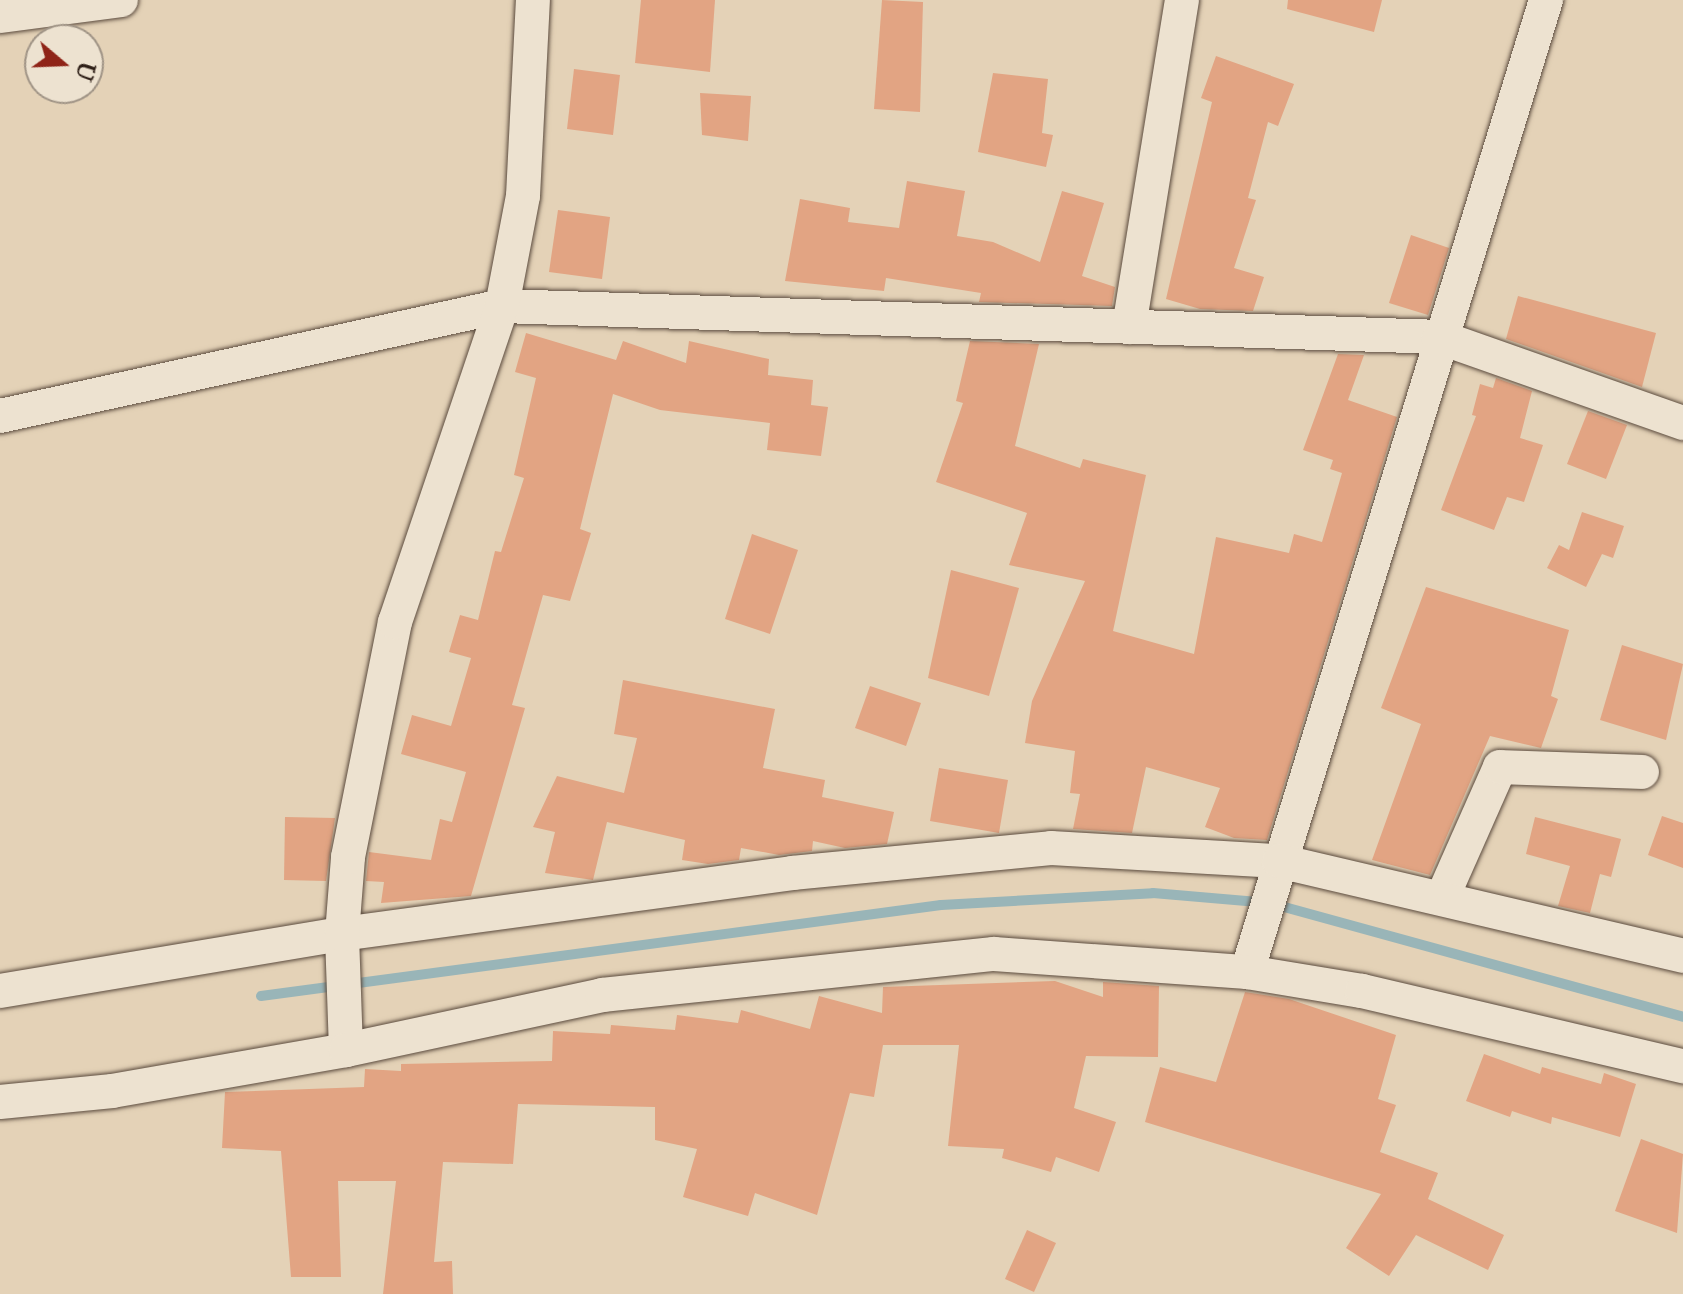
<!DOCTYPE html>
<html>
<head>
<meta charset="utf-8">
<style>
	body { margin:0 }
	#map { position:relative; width:1683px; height:1294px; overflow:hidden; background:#e4d2b7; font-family:"IM FELL Double Pica",serif }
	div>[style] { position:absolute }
	.stream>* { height:10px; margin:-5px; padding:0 5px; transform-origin:5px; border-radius:5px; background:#99b5b8 }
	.building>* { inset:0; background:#e2a483 }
	.roads { filter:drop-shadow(0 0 2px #5b4b3e) drop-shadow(0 0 2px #5b4b3e) }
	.minor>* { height:34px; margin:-17px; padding:0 17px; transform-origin:17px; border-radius:17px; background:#ede2d0 }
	span { translate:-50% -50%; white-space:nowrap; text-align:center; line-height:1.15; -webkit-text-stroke:7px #ede2d0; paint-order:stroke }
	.north { position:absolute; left:24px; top:24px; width:80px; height:80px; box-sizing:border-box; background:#ede2d0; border:2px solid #a09486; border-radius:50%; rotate:109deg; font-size:22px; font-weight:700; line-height:32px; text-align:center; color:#2d1e16 }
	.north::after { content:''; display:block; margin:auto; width:28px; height:36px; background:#8f2418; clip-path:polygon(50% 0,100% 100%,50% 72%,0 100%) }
</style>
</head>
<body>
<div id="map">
	<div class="stream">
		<i style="left:261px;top:996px;width:686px;rotate:-7.62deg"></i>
		<i style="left:941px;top:905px;width:212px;rotate:-3.2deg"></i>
		<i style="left:1153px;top:893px;width:117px;rotate:4.9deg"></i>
		<i style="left:1270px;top:903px;width:428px;rotate:15.4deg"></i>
	</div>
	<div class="building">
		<i style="clip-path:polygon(641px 0,715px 0,710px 72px,635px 63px)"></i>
		<i style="clip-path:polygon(882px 0,923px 2px,920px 112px,874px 109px)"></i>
		<i style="clip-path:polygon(1288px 0,1382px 0,1374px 32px,1287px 9px)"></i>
		<i style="clip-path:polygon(1216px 56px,1294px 84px,1278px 126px,1268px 122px,1248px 198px,1256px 200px,1234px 268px,1264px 277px,1253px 311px,1200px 309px,1166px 299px,1212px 102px,1201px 98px)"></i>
		<i style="clip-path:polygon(574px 69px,620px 75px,613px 135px,567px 129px)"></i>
		<i style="clip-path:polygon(993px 73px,1048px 79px,1042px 133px,1053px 135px,1046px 167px,978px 152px)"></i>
		<i style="clip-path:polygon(700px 93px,751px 96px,748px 141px,702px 135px)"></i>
		<i style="clip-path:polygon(907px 181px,965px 191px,957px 236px,993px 242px,1040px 262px,1062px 191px,1104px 203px,1082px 276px,1115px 287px,1112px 306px,979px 302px,981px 293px,886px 278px,884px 291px,785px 281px,800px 199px,850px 208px,848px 222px,899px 228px)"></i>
		<i style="clip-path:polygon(558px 210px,610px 217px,602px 279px,549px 272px)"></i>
		<i style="clip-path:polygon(1411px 235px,1449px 248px,1428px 315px,1389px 303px)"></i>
		<i style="clip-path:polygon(1518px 296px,1656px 333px,1642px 387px,1506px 339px)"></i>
		<i style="clip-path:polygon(526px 333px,616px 360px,623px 341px,686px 363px,689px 341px,769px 359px,768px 375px,813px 380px,811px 405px,828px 407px,821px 456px,767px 450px,770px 423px,660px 410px,613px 394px,580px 529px,591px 533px,570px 601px,543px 595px,512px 705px,525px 708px,471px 896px,381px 903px,384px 882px,366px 881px,369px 852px,431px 860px,440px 819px,452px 822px,466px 772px,401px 754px,412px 715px,451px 726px,471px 658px,449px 652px,460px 615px,478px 620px,495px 551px,501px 552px,524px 478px,514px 475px,536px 378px,515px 372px)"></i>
		<i style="clip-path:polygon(970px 341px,1039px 344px,1015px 446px,1080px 468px,1083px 459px,1146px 475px,1113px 631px,1194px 654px,1216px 537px,1289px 553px,1294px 534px,1322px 542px,1342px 473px,1330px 469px,1333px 460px,1303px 450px,1338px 354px,1364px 355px,1348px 400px,1397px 417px,1267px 840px,1234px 838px,1205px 827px,1220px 788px,1146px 767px,1132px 833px,1073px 829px,1080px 794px,1070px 793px,1075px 751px,1025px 743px,1032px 701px,1085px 581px,1009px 565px,1027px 513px,936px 482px,963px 403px,956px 401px)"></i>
		<i style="clip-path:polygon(1496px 378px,1532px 391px,1520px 438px,1543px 445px,1524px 502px,1507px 497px,1494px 530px,1441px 510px,1476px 416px,1472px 415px,1480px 384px,1493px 388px)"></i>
		<i style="clip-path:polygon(1588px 411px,1627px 425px,1606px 479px,1567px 464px)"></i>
		<i style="clip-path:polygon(1582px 512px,1624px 526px,1613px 558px,1602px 554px,1586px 587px,1547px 568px,1559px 545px,1569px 550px)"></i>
		<i style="clip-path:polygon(752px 534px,798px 550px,770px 634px,725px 619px)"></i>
		<i style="clip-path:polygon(951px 570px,1019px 588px,989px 696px,928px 678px)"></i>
		<i style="clip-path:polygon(1426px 587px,1569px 630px,1551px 696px,1558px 699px,1541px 748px,1490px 736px,1430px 875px,1372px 860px,1421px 724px,1381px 708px)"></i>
		<i style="clip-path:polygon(1622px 645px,1683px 664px,1666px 740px,1600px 720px)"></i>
		<i style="clip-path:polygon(623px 680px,775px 709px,763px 768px,825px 780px,822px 797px,894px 812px,887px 844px,845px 848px,813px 841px,812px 851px,779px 855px,741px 848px,739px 860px,708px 864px,682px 860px,685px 840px,607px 822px,593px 880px,545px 873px,555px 832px,533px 827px,557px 776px,624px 793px,637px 738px,614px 734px)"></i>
		<i style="clip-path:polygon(870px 686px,921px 703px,906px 746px,855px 728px)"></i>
		<i style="clip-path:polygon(939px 768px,1008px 780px,999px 833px,930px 821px)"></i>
		<i style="clip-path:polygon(1662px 816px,1683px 823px,1683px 868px,1648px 855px)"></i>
		<i style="clip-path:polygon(285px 817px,335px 818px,326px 881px,284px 880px)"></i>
		<i style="clip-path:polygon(1535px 817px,1621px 839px,1611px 877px,1600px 874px,1590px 913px,1558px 906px,1570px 866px,1526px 854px)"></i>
		<i style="clip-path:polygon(1055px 981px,1103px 997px,1103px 982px,1159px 986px,1158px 1057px,1086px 1056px,1074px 1108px,1116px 1122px,1099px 1172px,1056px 1157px,1051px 1172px,1002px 1158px,1004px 1149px,948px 1146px,959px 1045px,883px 1045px,874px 1097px,850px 1093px,817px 1215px,755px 1193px,748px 1216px,683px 1197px,697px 1149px,655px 1140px,655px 1107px,518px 1104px,513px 1164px,443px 1162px,434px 1262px,452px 1261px,453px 1294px,383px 1294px,396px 1181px,338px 1181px,341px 1277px,291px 1277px,281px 1151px,222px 1148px,225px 1092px,364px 1087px,365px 1069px,401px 1071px,401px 1064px,552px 1061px,553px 1031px,610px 1034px,611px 1025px,675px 1030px,677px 1015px,738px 1023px,741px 1010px,810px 1029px,819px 996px,882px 1013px,883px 987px)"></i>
		<i style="clip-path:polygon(1245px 992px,1289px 999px,1396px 1035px,1378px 1099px,1396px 1105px,1380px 1152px,1438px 1173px,1428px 1199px,1504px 1235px,1488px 1270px,1416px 1235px,1389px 1276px,1346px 1248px,1381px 1194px,1145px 1122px,1160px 1067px,1216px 1082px)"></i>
		<i style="clip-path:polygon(1484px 1054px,1540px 1074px,1542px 1067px,1601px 1084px,1604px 1073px,1636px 1084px,1620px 1137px,1552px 1117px,1551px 1124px,1512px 1111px,1510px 1117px,1466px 1101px)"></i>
		<i style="clip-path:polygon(1641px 1139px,1683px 1154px,1677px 1233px,1615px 1211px)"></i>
		<i style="clip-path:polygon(1027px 1230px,1056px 1243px,1034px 1292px,1005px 1279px)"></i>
	</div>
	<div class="roads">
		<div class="minor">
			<i style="left:0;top:16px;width:122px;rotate:-7.5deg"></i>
			<i style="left:1129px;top:327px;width:331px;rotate:-80.8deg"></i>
			<i style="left:0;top:416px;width:514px;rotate:-12.36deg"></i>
			<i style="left:502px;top:306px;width:938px;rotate:1.89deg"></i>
			<i style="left:1439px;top:337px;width:259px;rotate:19.4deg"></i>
			<i style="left:1442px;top:898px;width:143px;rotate:-66.1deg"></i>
			<i style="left:1500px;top:767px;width:142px;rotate:2deg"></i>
			<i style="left:1247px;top:972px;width:1017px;rotate:-72.9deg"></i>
			<i style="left:0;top:991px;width:347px;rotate:-9.5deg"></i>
			<i style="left:342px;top:934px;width:454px;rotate:-7.7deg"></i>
			<i style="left:792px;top:873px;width:260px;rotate:-5.5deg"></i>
			<i style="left:1051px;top:848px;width:228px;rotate:3.3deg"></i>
			<i style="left:1279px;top:861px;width:415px;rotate:13.2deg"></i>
			<i style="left:346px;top:1050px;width:116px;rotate:-92deg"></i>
			<i style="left:342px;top:934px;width:77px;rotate:-85.5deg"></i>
			<i style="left:348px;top:857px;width:240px;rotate:-78.7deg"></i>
			<i style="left:395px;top:622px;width:334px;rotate:-71.3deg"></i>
			<i style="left:502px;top:306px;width:112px;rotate:-79.2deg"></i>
			<i style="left:523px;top:196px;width:196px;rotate:-87.1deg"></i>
			<i style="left:0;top:1102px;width:113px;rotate:-5.6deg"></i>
			<i style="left:112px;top:1091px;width:238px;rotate:-9.9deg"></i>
			<i style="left:346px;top:1050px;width:262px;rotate:-12.1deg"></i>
			<i style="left:602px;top:995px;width:394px;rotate:-6deg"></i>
			<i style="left:994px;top:954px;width:254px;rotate:4.1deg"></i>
			<i style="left:1247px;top:972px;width:117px;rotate:9.4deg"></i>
			<i style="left:1362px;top:991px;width:330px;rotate:13.2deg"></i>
		</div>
	</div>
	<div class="north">U</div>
</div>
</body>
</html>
